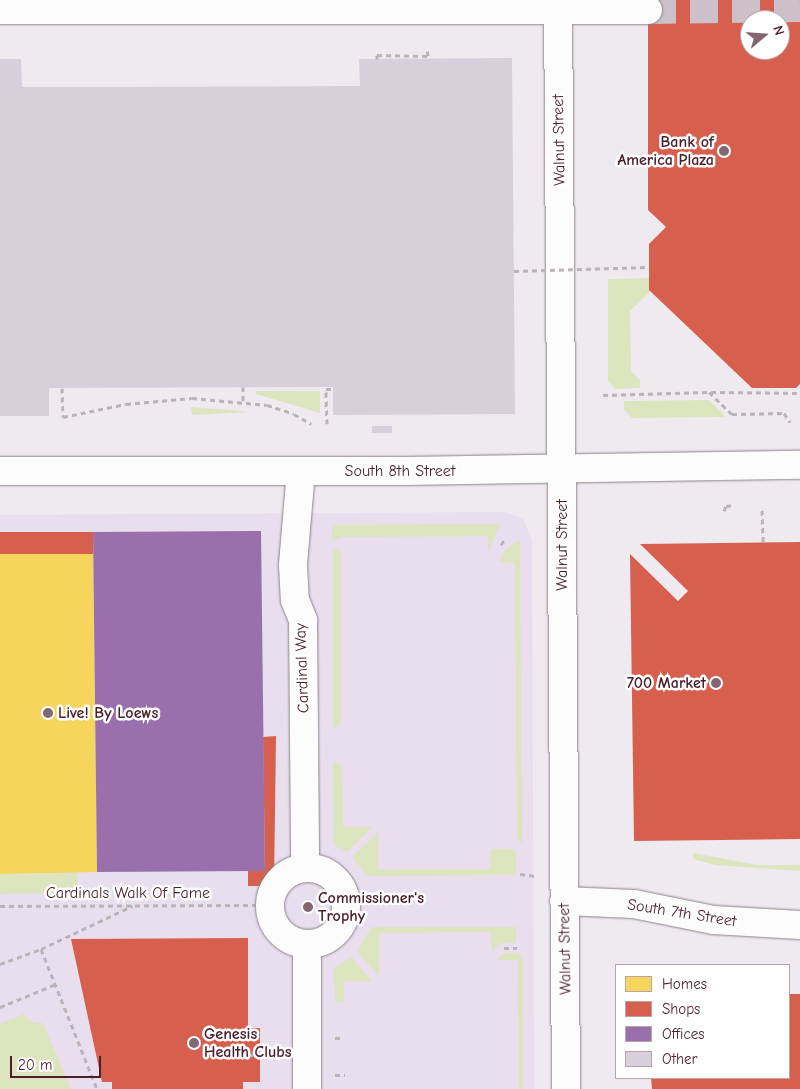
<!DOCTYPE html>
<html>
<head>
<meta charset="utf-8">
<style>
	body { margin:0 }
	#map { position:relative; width:800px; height:1089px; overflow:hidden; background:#eeeaf0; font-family:"Comic Neue",sans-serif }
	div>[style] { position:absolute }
	.built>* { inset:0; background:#e8deee }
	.green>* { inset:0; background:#dce5be }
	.homes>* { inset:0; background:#f6d55c }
	.shops>* { inset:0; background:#d6604d }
	.offices>* { inset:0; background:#9970ab }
	.building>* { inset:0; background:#d7d0db }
	.minor-tunnel>* { height:28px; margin-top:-14px; transform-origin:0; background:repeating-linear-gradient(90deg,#cdc1c9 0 28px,transparent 0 42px) }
	.path>* { height:3px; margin-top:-1.5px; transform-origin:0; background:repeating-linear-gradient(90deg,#bab4b7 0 5px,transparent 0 9px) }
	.roads { filter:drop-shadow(0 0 1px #8c8287) drop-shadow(0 0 1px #8c8287) }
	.minor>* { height:28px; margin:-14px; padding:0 14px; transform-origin:14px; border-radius:14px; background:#fcfcfd }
	.minor>.ring { margin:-14px; padding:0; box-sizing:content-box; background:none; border:28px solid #fcfcfd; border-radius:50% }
	.major>* { height:28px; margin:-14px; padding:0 14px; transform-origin:14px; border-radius:14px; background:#fcfcfd }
	.path-bridge>* { height:3px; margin-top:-1.5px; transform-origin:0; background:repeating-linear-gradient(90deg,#bab4b7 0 5px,transparent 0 9px) }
	.dots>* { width:14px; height:14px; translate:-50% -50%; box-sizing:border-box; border:2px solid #fff; border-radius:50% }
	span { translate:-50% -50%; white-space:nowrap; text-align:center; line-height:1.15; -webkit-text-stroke:5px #fff; paint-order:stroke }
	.street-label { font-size:16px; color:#4a1f2b }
	.poi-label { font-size:16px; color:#4a1f2b; font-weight:700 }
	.right { translate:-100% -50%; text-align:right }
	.left { translate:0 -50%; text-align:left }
	.legend { position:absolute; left:615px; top:964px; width:175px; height:115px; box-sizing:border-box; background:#fff; border:1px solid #b7a5aa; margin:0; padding:6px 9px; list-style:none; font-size:15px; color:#4a1f2b }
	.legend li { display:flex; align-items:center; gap:10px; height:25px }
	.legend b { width:25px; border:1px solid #b7a5aa }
	.north { position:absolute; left:740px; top:10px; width:50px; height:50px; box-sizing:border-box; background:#fff; border:1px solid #b7a5aa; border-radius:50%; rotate:72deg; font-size:14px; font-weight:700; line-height:20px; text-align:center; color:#4a1f2b }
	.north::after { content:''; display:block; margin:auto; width:18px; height:22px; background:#836670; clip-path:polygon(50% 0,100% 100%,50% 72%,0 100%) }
	.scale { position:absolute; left:10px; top:1056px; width:91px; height:22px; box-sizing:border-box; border:2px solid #4a1f2b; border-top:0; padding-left:6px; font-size:15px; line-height:18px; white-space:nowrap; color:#4a1f2b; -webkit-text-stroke:4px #fff; paint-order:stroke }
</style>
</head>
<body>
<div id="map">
	<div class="built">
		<i style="clip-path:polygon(505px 512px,523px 519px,532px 540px,534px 1089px,0 1089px,0 515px)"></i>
	</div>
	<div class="green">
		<i style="clip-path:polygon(649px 278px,651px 291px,630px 311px,631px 371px,640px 380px,640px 388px,615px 389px,608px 381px,608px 279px)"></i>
		<i style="clip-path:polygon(256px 391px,320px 391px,320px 413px,256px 394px)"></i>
		<i style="clip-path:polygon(709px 400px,726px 417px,632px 418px,624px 410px,624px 401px)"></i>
		<i style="clip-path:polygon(191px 407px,231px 410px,249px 412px,192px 415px)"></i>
		<i style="clip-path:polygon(500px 524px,488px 552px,488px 536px,341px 537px,332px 541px,332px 525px)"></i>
		<i style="clip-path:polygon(520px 540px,520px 559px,522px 844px,517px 837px,515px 563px,499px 562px,507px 548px)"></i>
		<i style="clip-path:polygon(333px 547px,341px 552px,341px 724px,333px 729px)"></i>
		<i style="clip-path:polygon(333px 761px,342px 766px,343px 827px,372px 827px,347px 852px,334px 845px)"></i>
		<i style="clip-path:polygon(378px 832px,378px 869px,490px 869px,490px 849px,512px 849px,516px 852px,516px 875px,367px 876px,352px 857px)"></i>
		<i style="clip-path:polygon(693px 853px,757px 865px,800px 865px,800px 871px,715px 865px,693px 859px)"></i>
		<i style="clip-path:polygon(78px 873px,78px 893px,0 894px,0 874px)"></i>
		<i style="clip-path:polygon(371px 927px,516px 927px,516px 943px,500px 943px,492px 952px,491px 932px,379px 933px,379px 976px,357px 952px)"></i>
		<i style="clip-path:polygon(504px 953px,517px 953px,523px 959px,523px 1089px,519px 1089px,518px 960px,497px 960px)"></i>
		<i style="clip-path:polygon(351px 957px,372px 981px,344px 981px,344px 1003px,335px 1002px,334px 969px)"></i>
		<i style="clip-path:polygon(23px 1014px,32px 1022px,43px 1023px,71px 1089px,0 1089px,0 1024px)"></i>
	</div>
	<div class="homes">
		<i style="clip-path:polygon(0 554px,93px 554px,97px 872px,0 874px)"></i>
	</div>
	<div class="shops">
		<i style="clip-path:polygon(evenodd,648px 0,800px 0,800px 384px,796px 388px,752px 388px,649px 290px,649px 244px,666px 227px,648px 210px,648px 0,750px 20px,780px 20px,780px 50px,750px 50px,750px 20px)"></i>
		<i style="clip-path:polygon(0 532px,93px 532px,93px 554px,0 554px)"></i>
		<i style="clip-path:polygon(800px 542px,800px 839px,634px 841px,630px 554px,678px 601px,688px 591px,640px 544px)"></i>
		<i style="clip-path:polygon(276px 736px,274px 886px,248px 886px,248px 871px,265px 871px,263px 737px)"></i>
		<i style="clip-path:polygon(248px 938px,248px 1028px,260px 1028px,260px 1082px,243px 1082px,243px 1089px,112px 1089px,112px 1082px,102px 1082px,71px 939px)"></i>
		<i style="clip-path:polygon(789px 994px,800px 994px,800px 1089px,652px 1089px,651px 1078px,789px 1078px)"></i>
	</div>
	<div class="offices">
		<i style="clip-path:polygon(261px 531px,265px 871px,97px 872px,93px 532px)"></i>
	</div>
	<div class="building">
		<i style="clip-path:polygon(512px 58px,515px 414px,333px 415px,333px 387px,49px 388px,49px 416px,0 416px,0 59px,21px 59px,22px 87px,101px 87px,360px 86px,359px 59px)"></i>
		<i style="clip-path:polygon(372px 426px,392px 426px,392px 433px,372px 433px)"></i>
	</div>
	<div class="minor-tunnel">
		<i style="left:648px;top:10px;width:152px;rotate:-0.8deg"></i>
	</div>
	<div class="path">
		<i style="left:377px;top:59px;width:4px;rotate:-90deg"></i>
		<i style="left:377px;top:55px;width:51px;rotate:1.1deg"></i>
		<i style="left:428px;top:56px;width:8px;rotate:-97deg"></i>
		<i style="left:243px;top:387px;width:14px;rotate:90deg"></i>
		<i style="left:62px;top:388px;width:29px;rotate:88deg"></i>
		<i style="left:63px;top:417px;width:64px;rotate:-11.7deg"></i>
		<i style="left:126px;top:404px;width:66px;rotate:-5.2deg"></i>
		<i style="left:192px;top:398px;width:75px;rotate:5.3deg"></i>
		<i style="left:267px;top:405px;width:28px;rotate:18deg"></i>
		<i style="left:294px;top:414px;width:20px;rotate:30deg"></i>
		<i style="left:711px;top:392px;width:89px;rotate:0.6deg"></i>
		<i style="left:603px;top:395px;width:106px;rotate:-1.6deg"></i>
		<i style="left:709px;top:392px;width:32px;rotate:44deg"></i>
		<i style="left:732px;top:414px;width:52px;rotate:-1.1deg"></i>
		<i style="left:784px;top:413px;width:11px;rotate:56deg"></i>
		<i style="left:327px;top:424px;width:35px;rotate:-92deg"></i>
		<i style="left:326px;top:389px;width:6px"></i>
		<i style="left:762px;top:510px;width:32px;rotate:88deg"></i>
		<i style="left:724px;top:511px;width:5px;rotate:-68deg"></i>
		<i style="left:726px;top:506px;width:9px;rotate:-6deg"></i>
		<i style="left:501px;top:545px;width:7px;rotate:-56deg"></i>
		<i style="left:520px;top:874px;width:16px;rotate:7deg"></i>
		<i style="left:0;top:906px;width:255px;rotate:-0.2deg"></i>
		<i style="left:504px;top:948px;width:13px"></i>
		<i style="left:41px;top:949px;width:151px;rotate:68.2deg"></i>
		<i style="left:0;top:964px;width:44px;rotate:-20.1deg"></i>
		<i style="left:41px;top:949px;width:101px;rotate:-25.3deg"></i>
		<i style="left:0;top:1007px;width:61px;rotate:-22.3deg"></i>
		<i style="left:335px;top:1038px;width:9px"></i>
		<i style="left:248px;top:1055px;width:22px"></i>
		<i style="left:335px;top:1075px;width:10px"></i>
	</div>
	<div class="roads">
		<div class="minor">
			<i style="left:558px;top:0;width:1089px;rotate:89.58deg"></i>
			<i style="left:0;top:10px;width:648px"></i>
			<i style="left:301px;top:471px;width:94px;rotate:94.9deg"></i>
			<i style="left:293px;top:565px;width:35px;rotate:87deg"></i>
			<i style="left:295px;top:600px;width:22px;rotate:68deg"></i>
			<i style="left:303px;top:620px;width:247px;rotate:89.5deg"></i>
			<i class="ring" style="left:270px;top:868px;width:48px;height:48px"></i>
			<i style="left:564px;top:901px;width:70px;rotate:2.5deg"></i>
			<i style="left:634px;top:904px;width:81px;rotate:11.4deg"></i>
			<i style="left:713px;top:920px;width:87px;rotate:3.3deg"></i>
			<i style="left:307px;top:944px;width:145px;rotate:90deg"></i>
		</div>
		<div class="major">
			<i style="left:0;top:471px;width:406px"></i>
			<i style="left:406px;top:471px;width:394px;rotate:-0.9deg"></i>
		</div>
	</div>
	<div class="path-bridge">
		<i style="left:514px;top:271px;width:135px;rotate:-1.7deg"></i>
	</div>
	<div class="dots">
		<i style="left:724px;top:151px;background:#836670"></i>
		<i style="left:716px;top:683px;background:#836670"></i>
		<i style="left:48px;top:713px;background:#836670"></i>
		<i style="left:308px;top:907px;background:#836670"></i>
		<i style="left:194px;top:1043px;background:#836670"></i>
	</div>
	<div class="street-label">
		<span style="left:559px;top:140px;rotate:-91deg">Walnut Street</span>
		<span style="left:400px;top:471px">South 8th Street</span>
		<span style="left:562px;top:545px;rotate:-90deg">Walnut Street</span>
		<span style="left:302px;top:668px;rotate:-92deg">Cardinal Way</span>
		<span style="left:128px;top:893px">Cardinals Walk Of Fame</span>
		<span style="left:682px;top:913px;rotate:9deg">South 7th Street</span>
		<span style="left:565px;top:949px;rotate:-91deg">Walnut Street</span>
	</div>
	<div class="poi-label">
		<span class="right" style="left:714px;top:151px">Bank of<br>America Plaza</span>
		<span class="right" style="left:706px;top:683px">700 Market</span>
		<span class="left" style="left:58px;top:713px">Live! By Loews</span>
		<span class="left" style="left:318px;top:907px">Commissioner's<br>Trophy</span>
		<span class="left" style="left:204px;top:1043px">Genesis<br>Health Clubs</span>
	</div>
	<ul class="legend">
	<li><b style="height:14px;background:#f6d55c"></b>Homes</li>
	<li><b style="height:14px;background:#d6604d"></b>Shops</li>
	<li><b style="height:14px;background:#9970ab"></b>Offices</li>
	<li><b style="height:14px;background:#d7d0db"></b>Other</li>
	</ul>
	<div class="north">N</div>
	<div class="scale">20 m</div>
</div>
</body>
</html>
